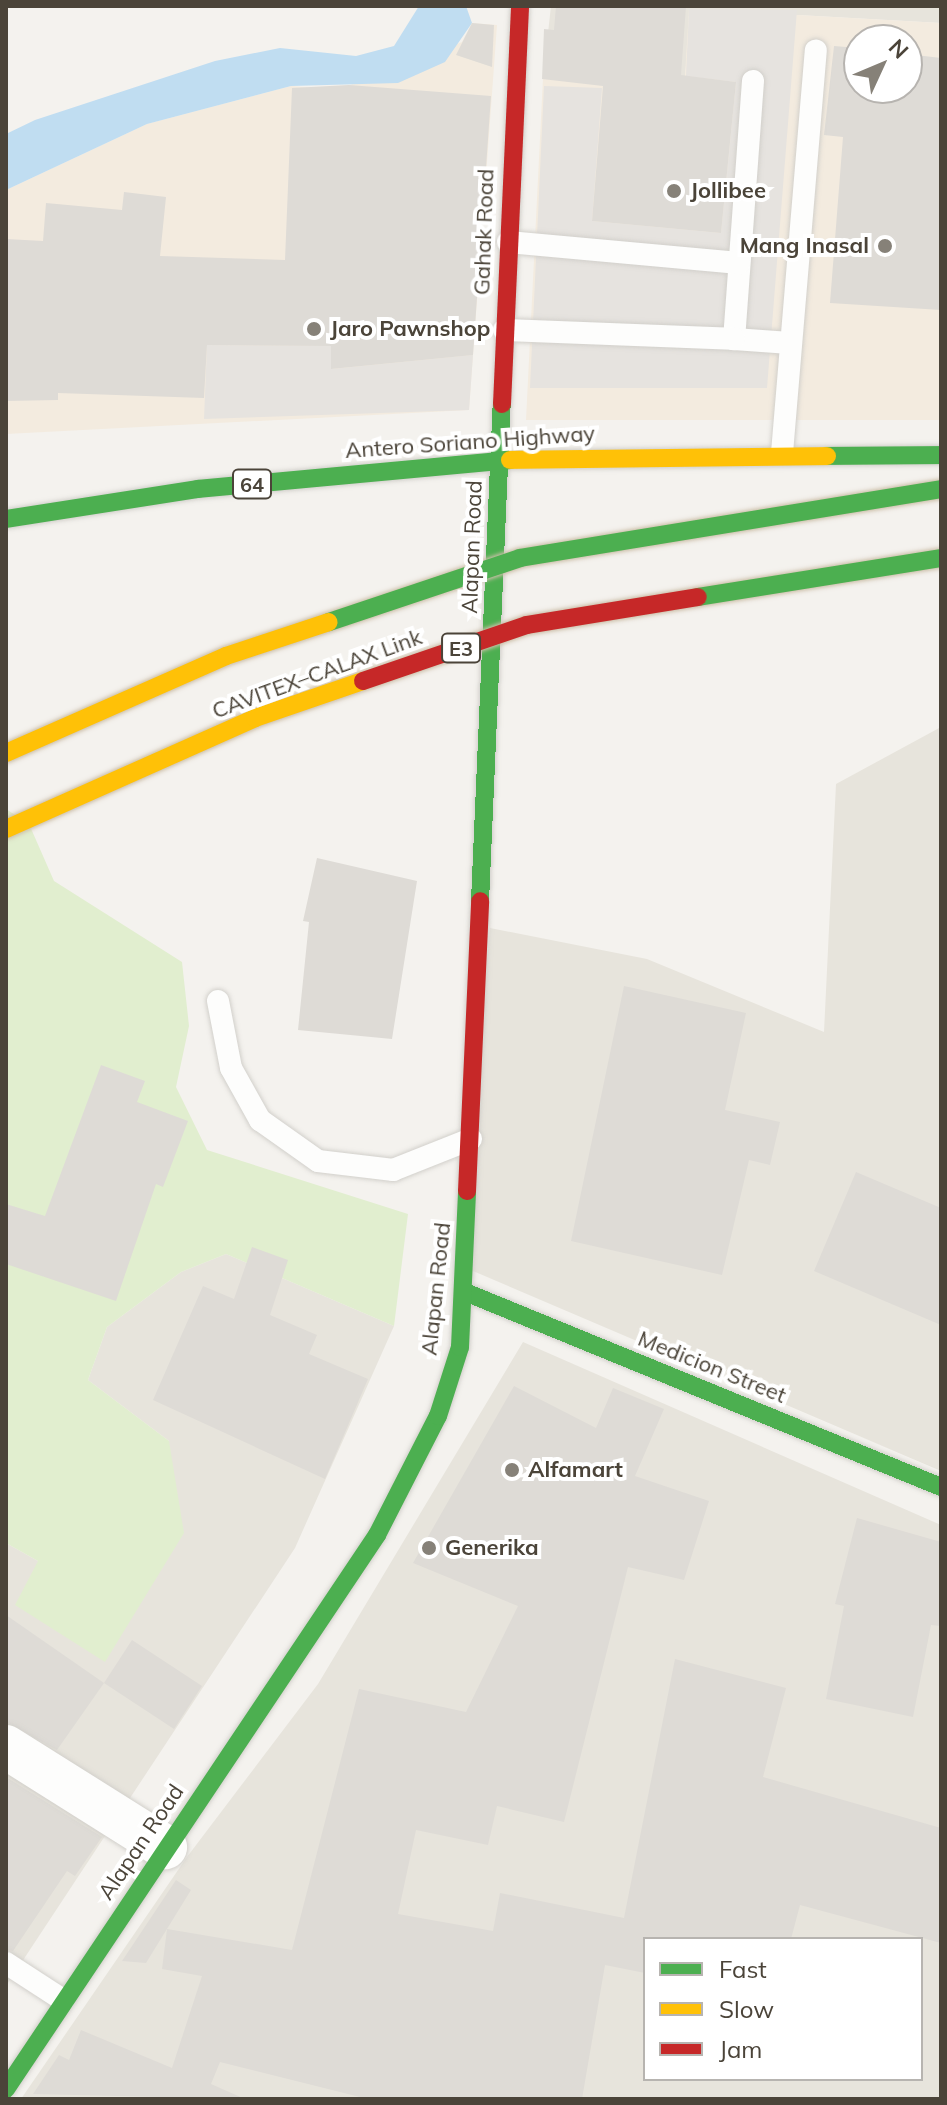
<!DOCTYPE html>
<html>
<head>
<meta charset="utf-8">
<style>
	body { margin:0 }
	#map { position:relative; width:947px; height:2105px; overflow:hidden; background:#f4f2ee; font-family:Mulish,sans-serif }
	div>[style] { position:absolute }
	.residential>* { inset:0; background:#e7e4dc }
	.commercial>* { inset:0; background:#f3ebdf }
	.green>* { inset:0; background:#e1eecf }
	.parking>* { inset:0; background:#e6e3df }
	.water>* { inset:0; background:#c0ddf1 }
	.building>* { inset:0; background:#dedbd6 }
	.roads { filter:drop-shadow(0 0 2px #d2d0cb) drop-shadow(0 0 2px #d2d0cb) }
	.lane>* { height:22px; margin:-11px; padding:0 11px; transform-origin:11px; border-radius:11px; background:#fdfdfc }
	.street>* { height:44px; margin:-22px; padding:0 22px; transform-origin:22px; border-radius:22px; background:#fdfdfc }
	.fast>* { height:18px; margin:-9px; padding:0 9px; transform-origin:9px; border-radius:9px; background:#4caf50 }
	.slow>* { height:18px; margin:-9px; padding:0 9px; transform-origin:9px; border-radius:9px; background:#ffc107 }
	.jam>* { height:18px; margin:-9px; padding:0 9px; transform-origin:9px; border-radius:9px; background:#c62828 }
	.bridges { filter:drop-shadow(0 0 2px #ccbfa9) drop-shadow(0 0 2px #ccbfa9) }
	.fast-bridge>* { height:18px; margin:-9px; padding:0 9px; transform-origin:9px; border-radius:9px; background:#4caf50 }
	.slow-bridge>* { height:18px; margin:-9px; padding:0 9px; transform-origin:9px; border-radius:9px; background:#ffc107 }
	.jam-bridge>* { height:18px; margin:-9px; padding:0 9px; transform-origin:9px; border-radius:9px; background:#c62828 }
	.dots>* { width:22px; height:22px; translate:-50% -50%; box-sizing:border-box; border:4px solid #fff; border-radius:50% }
	span { translate:-50% -50%; white-space:nowrap; text-align:center; line-height:1.15; -webkit-text-stroke:8px #fff; paint-order:stroke }
	.shield-label span { padding:2px 6px; background:#fff; border:2px solid; border-radius:6px; -webkit-text-stroke-width:0 }
	.shield-label { font-size:20px; color:#4b4439; font-weight:700 }
	.poi-label { font-size:22px; color:#4b4439; font-weight:700 }
	.left { translate:0 -50%; text-align:left }
	.right { translate:-100% -50%; text-align:right }
	.street-label { font-size:22px; color:#4b4439 }
	.frame { position:absolute; inset:0; border:8px solid #4b4439; pointer-events:none }
	.legend { position:absolute; left:643px; top:1937px; width:280px; height:144px; box-sizing:border-box; background:#fff; border:2px solid #b7b4b0; margin:0; padding:10px 14px; list-style:none; font-size:24px; color:#4b4439 }
	.legend li { display:flex; align-items:center; gap:16px; height:40px }
	.legend b { width:40px; border:2px solid #b7b4b0 }
	.north { position:absolute; left:843px; top:24px; width:80px; height:80px; box-sizing:border-box; background:#fff; border:2px solid #b7b4b0; border-radius:50%; rotate:46deg; font-size:22px; font-weight:700; line-height:32px; text-align:center; color:#4b4439 }
	.north::after { content:''; display:block; margin:auto; width:28px; height:36px; background:#868178; clip-path:polygon(50% 0,100% 100%,50% 72%,0 100%) }
</style>
</head>
<body>
<div id="map">
	<div class="residential">
		<i style="clip-path:polygon(551px 6px,941px 6px,941px 23px,690px 9px,684px 93px,543px 78px)"></i>
		<i style="clip-path:polygon(941px 727px,941px 1471px,459px 1265px,490px 928px,647px 959px,824px 1032px,836px 784px)"></i>
		<i style="clip-path:polygon(226px 1254px,394px 1326px,295px 1548px,6px 1986px,6px 1543px,38px 1561px,169px 1441px,88px 1380px,107px 1327px,181px 1272px)"></i>
		<i style="clip-path:polygon(evenodd,523px 1342px,941px 1525px,941px 2099px,21px 2099px,187px 1857px,318px 1684px,523px 1342px,645px 1939px,921px 1939px,921px 2079px,645px 2079px,645px 1939px)"></i>
	</div>
	<div class="commercial">
		<i style="clip-path:polygon(evenodd,689px 9px,941px 23px,941px 420px,526px 420px,543px 78px,684px 93px,689px 9px,859px 40px,907px 40px,907px 88px,859px 88px,859px 40px)"></i>
		<i style="clip-path:polygon(472px 23px,497px 25px,469px 410px,6px 434px,6px 190px,147px 124px,291px 86px,337px 90px,462px 42px)"></i>
	</div>
	<div class="green">
		<i style="clip-path:polygon(6px 809px,29px 824px,54px 881px,182px 962px,189px 1026px,176px 1087px,207px 1150px,408px 1214px,394px 1326px,226px 1254px,181px 1272px,107px 1327px,88px 1380px,169px 1441px,184px 1533px,105px 1662px,15px 1605px,38px 1561px,6px 1543px)"></i>
	</div>
	<div class="parking">
		<i style="clip-path:polygon(689px 9px,797px 10px,767px 388px,530px 388px,544px 86px,602px 88px,592px 221px,721px 233px,736px 82px,686px 76px)"></i>
		<i style="clip-path:polygon(207px 345px,331px 346px,332px 369px,473px 355px,469px 410px,204px 419px)"></i>
	</div>
	<div class="water">
		<i style="clip-path:polygon(419px 6px,466px 6px,472px 23px,445px 62px,398px 83px,291px 86px,147px 124px,6px 190px,6px 134px,35px 120px,215px 61px,280px 48px,356px 56px,394px 46px)"></i>
	</div>
	<div class="building">
		<i style="clip-path:polygon(556px 6px,686px 6px,681px 75px,736px 82px,721px 233px,592px 221px,603px 86px,542px 79px,544px 29px,554px 30px)"></i>
		<i style="clip-path:polygon(472px 23px,494px 25px,492px 67px,456px 55px)"></i>
		<i style="clip-path:polygon(834px 46px,859px 48px,859px 88px,907px 88px,907px 54px,941px 58px,941px 310px,830px 303px,843px 137px,824px 135px)"></i>
		<i style="clip-path:polygon(349px 85px,491px 96px,473px 355px,331px 369px,331px 346px,207px 345px,204px 398px,58px 393px,58px 400px,6px 401px,6px 239px,43px 241px,46px 203px,122px 210px,124px 192px,166px 197px,160px 256px,285px 260px,292px 88px)"></i>
		<i style="clip-path:polygon(317px 858px,417px 881px,392px 1039px,298px 1030px,309px 922px,303px 921px)"></i>
		<i style="clip-path:polygon(624px 986px,746px 1013px,725px 1110px,780px 1122px,770px 1165px,749px 1160px,722px 1275px,571px 1241px)"></i>
		<i style="clip-path:polygon(101px 1065px,145px 1081px,137px 1102px,188px 1121px,163px 1187px,156px 1184px,116px 1301px,6px 1264px,6px 1204px,45px 1216px)"></i>
		<i style="clip-path:polygon(856px 1172px,941px 1208px,941px 1325px,814px 1271px)"></i>
		<i style="clip-path:polygon(252px 1247px,288px 1260px,270px 1315px,317px 1335px,309px 1354px,368px 1379px,325px 1479px,153px 1400px,203px 1286px,234px 1299px)"></i>
		<i style="clip-path:polygon(514px 1386px,596px 1428px,613px 1388px,664px 1409px,635px 1476px,709px 1501px,684px 1580px,628px 1567px,564px 1822px,497px 1806px,488px 1845px,416px 1830px,398px 1914px,493px 1931px,500px 1893px,624px 1918px,675px 1659px,786px 1688px,763px 1777px,941px 1828px,941px 1943px,800px 1905px,791px 1939px,645px 1939px,645px 1973px,605px 1965px,582px 2099px,368px 2099px,220px 2062px,211px 2084px,245px 2099px,33px 2094px,59px 2055px,69px 2060px,81px 2030px,172px 2068px,202px 1976px,162px 1969px,167px 1929px,292px 1950px,359px 1689px,466px 1712px,518px 1606px,413px 1563px)"></i>
		<i style="clip-path:polygon(857px 1518px,941px 1542px,941px 1626px,931px 1625px,913px 1717px,826px 1699px,844px 1606px,835px 1604px)"></i>
		<i style="clip-path:polygon(6px 1615px,104px 1683px,57px 1750px,6px 1722px)"></i>
		<i style="clip-path:polygon(132px 1640px,202px 1686px,174px 1729px,104px 1683px)"></i>
		<i style="clip-path:polygon(6px 1777px,102px 1837px,75px 1876px,67px 1871px,13px 1951px,6px 1949px)"></i>
		<i style="clip-path:polygon(176px 1880px,191px 1890px,146px 1963px,122px 1961px)"></i>
	</div>
	<div class="roads">
		<div class="lane">
			<i style="left:753px;top:81px;width:259px;rotate:94.2deg"></i>
			<i style="left:734px;top:339px;width:56px;rotate:4.1deg"></i>
			<i style="left:508px;top:242px;width:232px;rotate:5.2deg"></i>
			<i style="left:504px;top:330px;width:230px;rotate:2.2deg"></i>
			<i style="left:782px;top:453px;width:404px;rotate:-85.2deg"></i>
			<i style="left:218px;top:1001px;width:68px;rotate:79deg"></i>
			<i style="left:231px;top:1068px;width:60px;rotate:60.9deg"></i>
			<i style="left:260px;top:1120px;width:71px;rotate:35.3deg"></i>
			<i style="left:318px;top:1161px;width:76px;rotate:6.8deg"></i>
			<i style="left:393px;top:1170px;width:84px;rotate:-21.7deg"></i>
			<i style="left:6px;top:1963px;width:68px;rotate:33deg"></i>
		</div>
		<div class="street">
			<i style="left:6px;top:1747px;width:188px;rotate:32.2deg"></i>
		</div>
		<div class="fast">
			<i style="left:827px;top:456px;width:114px;rotate:-0.5deg"></i>
			<i style="left:6px;top:519px;width:194px;rotate:-8.9deg"></i>
			<i style="left:198px;top:489px;width:313px;rotate:-5.3deg"></i>
			<i style="left:480px;top:901px;width:497px;rotate:-87.5deg"></i>
			<i style="left:465px;top:1292px;width:514px;rotate:22.28deg"></i>
			<i style="left:6px;top:2089px;width:667px;rotate:-56.19deg"></i>
			<i style="left:377px;top:1535px;width:134px;rotate:-62.9deg"></i>
			<i style="left:438px;top:1416px;width:72px;rotate:-72.3deg"></i>
			<i style="left:460px;top:1347px;width:156px;rotate:-87.4deg"></i>
		</div>
		<div class="slow">
			<i style="left:510px;top:460px;width:317px;rotate:-0.7deg"></i>
		</div>
		<div class="jam">
			<i style="left:502px;top:404px;width:398px;rotate:-87.4deg"></i>
			<i style="left:467px;top:1191px;width:290px;rotate:-87.4deg"></i>
		</div>
	</div>
	<div class="bridges">
		<div class="fast-bridge">
			<i style="left:698px;top:597px;width:246px;rotate:-9.1deg"></i>
			<i style="left:329px;top:622px;width:201px;rotate:-18.5deg"></i>
			<i style="left:520px;top:558px;width:427px;rotate:-9.3deg"></i>
		</div>
		<div class="slow-bridge">
			<i style="left:6px;top:753px;width:240px;rotate:-23.8deg"></i>
			<i style="left:226px;top:656px;width:108px;rotate:-18.3deg"></i>
			<i style="left:6px;top:829px;width:273px;rotate:-24deg"></i>
			<i style="left:255px;top:718px;width:114px;rotate:-18.9deg"></i>
		</div>
		<div class="jam-bridge">
			<i style="left:363px;top:681px;width:173px;rotate:-18.9deg"></i>
			<i style="left:527px;top:625px;width:173px;rotate:-9.3deg"></i>
		</div>
	</div>
	<div class="dots">
		<i style="left:674px;top:191px;background:#868178"></i>
		<i style="left:885px;top:246px;background:#868178"></i>
		<i style="left:314px;top:329px;background:#868178"></i>
		<i style="left:512px;top:1470px;background:#868178"></i>
		<i style="left:429px;top:1548px;background:#868178"></i>
	</div>
	<div class="shield-label">
		<span style="left:252px;top:484px">64</span>
		<span style="left:461px;top:648px">E3</span>
	</div>
	<div class="poi-label">
		<span class="left" style="left:690px;top:191px">Jollibee</span>
		<span class="right" style="left:869px;top:246px">Mang Inasal</span>
		<span class="left" style="left:330px;top:329px">Jaro Pawnshop</span>
		<span class="left" style="left:528px;top:1470px">Alfamart</span>
		<span class="left" style="left:445px;top:1548px">Generika</span>
	</div>
	<div class="street-label">
		<span style="left:484px;top:232px;rotate:-88deg">Gahak Road</span>
		<span style="left:470px;top:442px;rotate:-4deg">Antero Soriano Highway</span>
		<span style="left:472px;top:547px;rotate:-88deg">Alapan Road</span>
		<span style="left:317px;top:674px;rotate:-20deg">CAVITEX–CALAX Link</span>
		<span style="left:436px;top:1289px;rotate:-84deg">Alapan Road</span>
		<span style="left:712px;top:1367px;rotate:22deg">Medicion Street</span>
		<span style="left:141px;top:1842px;rotate:-56deg">Alapan Road</span>
	</div>
	<div class="frame"></div>
	<ul class="legend">
	<li><b style="height:10px;background:#4caf50"></b>Fast</li>
	<li><b style="height:10px;background:#ffc107"></b>Slow</li>
	<li><b style="height:10px;background:#c62828"></b>Jam</li>
	</ul>
	<div class="north">N</div>
</div>
</body>
</html>
